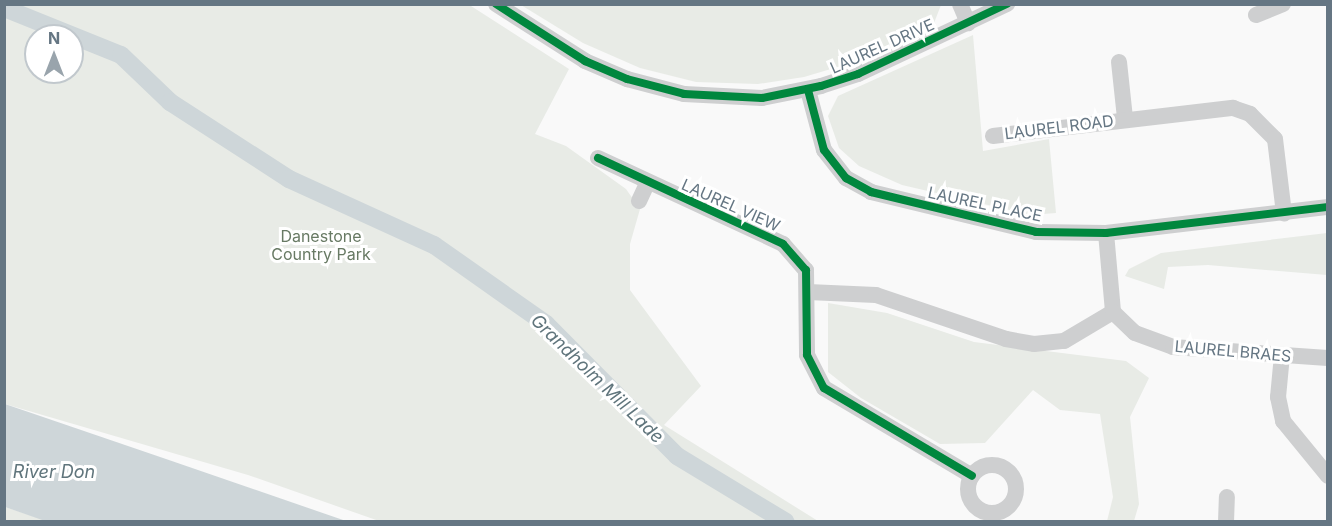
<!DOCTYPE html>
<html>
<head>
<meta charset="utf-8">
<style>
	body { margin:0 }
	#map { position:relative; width:1332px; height:526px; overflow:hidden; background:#f9f9f9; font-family:Inter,sans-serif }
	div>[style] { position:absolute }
	.green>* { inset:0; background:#e8ebe6 }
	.water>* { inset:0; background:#ced6d9 }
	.canal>* { height:18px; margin:-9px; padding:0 9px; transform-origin:9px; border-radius:9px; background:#ced6d9 }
	.street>* { height:16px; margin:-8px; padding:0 8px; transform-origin:8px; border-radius:8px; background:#cecfd0 }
	.street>.ring { margin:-8px; padding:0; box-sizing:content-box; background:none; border:16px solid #cecfd0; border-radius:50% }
	.cycleway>* { height:8px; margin:-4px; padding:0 4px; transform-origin:4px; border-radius:4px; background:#00873e }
	span { translate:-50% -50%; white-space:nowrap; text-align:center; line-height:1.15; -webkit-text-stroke:6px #fff; paint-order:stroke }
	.street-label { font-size:16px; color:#657683 }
	.park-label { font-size:16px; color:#687a64 }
	.water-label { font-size:18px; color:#60757c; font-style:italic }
	.frame { position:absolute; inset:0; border:6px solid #657683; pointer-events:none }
	.north { position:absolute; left:24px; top:24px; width:60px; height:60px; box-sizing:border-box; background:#fff; border:2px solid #c1c8cd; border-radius:50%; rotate:0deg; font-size:16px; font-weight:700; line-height:24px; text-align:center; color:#657683 }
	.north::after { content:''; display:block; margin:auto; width:21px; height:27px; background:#99a4ac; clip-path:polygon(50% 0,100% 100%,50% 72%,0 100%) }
</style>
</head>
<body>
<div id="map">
	<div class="green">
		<i style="clip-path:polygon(evenodd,4px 5px,471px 6px,569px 69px,535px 134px,566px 146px,626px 189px,640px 209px,630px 244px,630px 290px,701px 386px,664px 425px,818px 521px,379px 521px,248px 475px,5px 404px,4px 5px,36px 36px,72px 36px,72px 72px,36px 72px,36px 36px)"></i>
		<i style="clip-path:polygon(521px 5px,941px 5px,934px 23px,851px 63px,804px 77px,758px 84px,696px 82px,640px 68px,583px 43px)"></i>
		<i style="clip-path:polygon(973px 35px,983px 151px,1049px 139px,1056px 213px,1031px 215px,902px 185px,859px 166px,839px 148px,828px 116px,838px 96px)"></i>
		<i style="clip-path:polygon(1327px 233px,1327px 275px,1208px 265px,1168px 267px,1164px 289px,1125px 276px,1129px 269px,1161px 253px)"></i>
		<i style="clip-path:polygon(828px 303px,887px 313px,974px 342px,1126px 361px,1149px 378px,1130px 417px,1139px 504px,1134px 521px,1107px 521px,1113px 497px,1100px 414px,1060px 410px,1033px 390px,985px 443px,940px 444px,861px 398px,828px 372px)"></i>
		<i style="clip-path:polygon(5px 507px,48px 521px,5px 521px)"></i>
	</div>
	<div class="water">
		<i style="clip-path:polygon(5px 404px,166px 459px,346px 521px,48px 522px,5px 507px)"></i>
	</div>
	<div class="canal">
		<i style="left:4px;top:8px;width:126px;rotate:21.9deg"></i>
		<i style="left:121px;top:55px;width:68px;rotate:43.8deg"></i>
		<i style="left:170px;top:102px;width:142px;rotate:32.9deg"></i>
		<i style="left:289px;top:179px;width:159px;rotate:24.5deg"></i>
		<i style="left:434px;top:245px;width:137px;rotate:35.2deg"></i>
		<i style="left:546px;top:324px;width:186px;rotate:45.2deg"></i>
		<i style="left:677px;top:456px;width:127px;rotate:31.2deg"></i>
	</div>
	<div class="street">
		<i style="left:496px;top:4px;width:106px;rotate:32.6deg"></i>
		<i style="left:585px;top:61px;width:46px;rotate:23.2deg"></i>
		<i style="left:627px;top:79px;width:59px;rotate:14.7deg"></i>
		<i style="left:684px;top:94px;width:78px;rotate:2.9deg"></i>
		<i style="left:762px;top:98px;width:60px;rotate:-11.5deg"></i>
		<i style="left:821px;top:86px;width:39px;rotate:-18deg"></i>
		<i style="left:858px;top:74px;width:165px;rotate:-25.2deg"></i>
		<i style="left:960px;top:4px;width:21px;rotate:67deg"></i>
		<i style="left:1256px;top:15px;width:29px;rotate:-22deg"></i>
		<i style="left:1119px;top:62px;width:56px;rotate:83.9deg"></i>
		<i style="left:808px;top:90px;width:62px;rotate:75.1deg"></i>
		<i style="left:824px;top:150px;width:36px;rotate:52deg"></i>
		<i style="left:846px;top:178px;width:29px;rotate:29deg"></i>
		<i style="left:871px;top:192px;width:170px;rotate:13.6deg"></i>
		<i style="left:1036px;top:232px;width:70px;rotate:0.8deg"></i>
		<i style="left:1106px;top:233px;width:224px;rotate:-6.7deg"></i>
		<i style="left:993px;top:136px;width:242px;rotate:-6.7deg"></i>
		<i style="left:1233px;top:108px;width:18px;rotate:19deg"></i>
		<i style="left:1250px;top:114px;width:35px;rotate:45deg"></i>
		<i style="left:1275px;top:139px;width:75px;rotate:83.1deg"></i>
		<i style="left:598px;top:158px;width:204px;rotate:24.9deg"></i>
		<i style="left:783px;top:244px;width:35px;rotate:49deg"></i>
		<i style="left:806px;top:270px;width:85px;rotate:89.3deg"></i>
		<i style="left:807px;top:355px;width:37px;rotate:63deg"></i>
		<i style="left:824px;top:388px;width:172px;rotate:30.7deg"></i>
		<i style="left:639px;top:201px;width:21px;rotate:-65deg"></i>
		<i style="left:1106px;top:233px;width:79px;rotate:84.9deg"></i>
		<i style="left:808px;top:292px;width:68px;rotate:2.5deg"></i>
		<i style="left:876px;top:295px;width:137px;rotate:18.7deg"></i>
		<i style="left:1006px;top:339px;width:28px;rotate:10deg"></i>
		<i style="left:1034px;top:344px;width:30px;rotate:-6deg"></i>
		<i style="left:1064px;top:341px;width:57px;rotate:-30.6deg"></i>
		<i style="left:1113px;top:312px;width:30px;rotate:44deg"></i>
		<i style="left:1135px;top:333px;width:40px;rotate:20.2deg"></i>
		<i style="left:1173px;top:347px;width:155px;rotate:4.1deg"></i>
		<i style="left:1282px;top:355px;width:42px;rotate:95.4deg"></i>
		<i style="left:1278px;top:397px;width:25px;rotate:78deg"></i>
		<i style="left:1283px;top:421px;width:71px;rotate:50.7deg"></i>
		<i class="ring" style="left:968px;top:465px;width:32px;height:32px"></i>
		<i style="left:1226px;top:522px;width:25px;rotate:-88deg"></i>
	</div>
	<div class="cycleway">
		<i style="left:496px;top:4px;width:106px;rotate:32.6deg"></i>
		<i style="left:585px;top:61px;width:46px;rotate:23.2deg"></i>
		<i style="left:627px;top:79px;width:59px;rotate:14.7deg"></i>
		<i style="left:684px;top:94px;width:78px;rotate:2.9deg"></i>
		<i style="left:762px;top:98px;width:60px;rotate:-11.5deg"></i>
		<i style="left:821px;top:86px;width:39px;rotate:-18deg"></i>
		<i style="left:858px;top:74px;width:165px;rotate:-25.2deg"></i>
		<i style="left:808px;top:90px;width:62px;rotate:75.1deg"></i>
		<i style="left:824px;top:150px;width:36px;rotate:52deg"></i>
		<i style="left:846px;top:178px;width:29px;rotate:29deg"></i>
		<i style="left:871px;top:192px;width:170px;rotate:13.6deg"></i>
		<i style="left:1036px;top:232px;width:70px;rotate:0.8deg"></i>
		<i style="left:1106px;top:233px;width:224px;rotate:-6.7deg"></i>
		<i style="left:598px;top:158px;width:204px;rotate:24.9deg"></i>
		<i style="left:783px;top:244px;width:35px;rotate:49deg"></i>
		<i style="left:806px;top:270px;width:85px;rotate:89.3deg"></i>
		<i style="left:807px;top:355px;width:37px;rotate:63deg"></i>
		<i style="left:824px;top:388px;width:172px;rotate:30.7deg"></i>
	</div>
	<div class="street-label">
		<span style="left:882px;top:46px;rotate:-24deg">LAUREL DRIVE</span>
		<span style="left:1059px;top:127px;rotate:-7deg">LAUREL ROAD</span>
		<span style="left:985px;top:204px;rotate:12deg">LAUREL PLACE</span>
		<span style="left:731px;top:205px;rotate:24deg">LAUREL VIEW</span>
		<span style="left:1233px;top:351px;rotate:5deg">LAUREL BRAES</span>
	</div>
	<div class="park-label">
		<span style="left:321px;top:245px">Danestone<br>Country Park</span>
	</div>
	<div class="water-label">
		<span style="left:597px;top:379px;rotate:44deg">Grandholm Mill Lade</span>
		<span style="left:54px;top:472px">River Don</span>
	</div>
	<div class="frame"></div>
	<div class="north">N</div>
</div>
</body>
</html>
